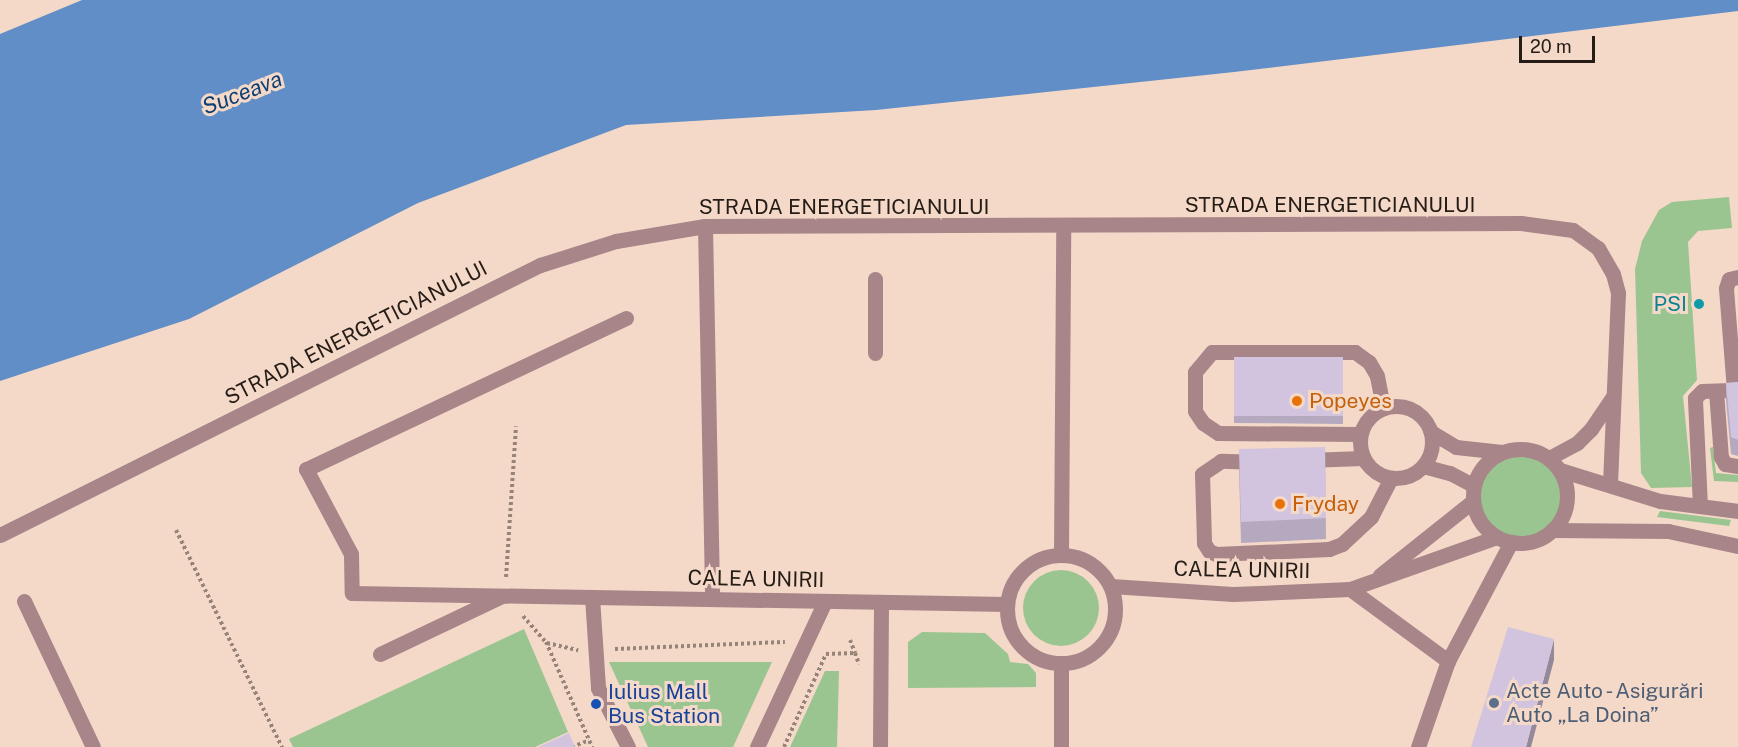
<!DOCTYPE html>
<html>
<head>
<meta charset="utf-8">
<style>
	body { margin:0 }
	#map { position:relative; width:1738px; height:747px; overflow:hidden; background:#f4d9c9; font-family:"Public Sans",sans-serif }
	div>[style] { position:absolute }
	.green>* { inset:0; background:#9bc590 }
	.round { border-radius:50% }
	.water>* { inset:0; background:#618ec6 }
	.path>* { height:4px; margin-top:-2px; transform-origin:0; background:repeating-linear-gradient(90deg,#978479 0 3px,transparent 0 6px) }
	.minor>* { height:15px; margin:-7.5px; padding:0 7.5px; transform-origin:7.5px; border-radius:7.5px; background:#a88589 }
	.minor>.ring { margin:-7.5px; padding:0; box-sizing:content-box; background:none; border:15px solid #a88589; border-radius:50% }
	.wall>* { inset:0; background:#b5a9bf }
	.shaded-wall>* { inset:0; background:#93899b }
	.building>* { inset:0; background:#d2c4de }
	.dots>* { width:16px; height:16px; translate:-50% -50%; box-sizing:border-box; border:3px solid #f4d9c9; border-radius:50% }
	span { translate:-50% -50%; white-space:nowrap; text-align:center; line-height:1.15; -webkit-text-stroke:6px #f4d9c9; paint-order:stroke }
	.street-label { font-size:21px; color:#251c16 }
	.culture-label { font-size:21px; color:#0d838f }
	.right { translate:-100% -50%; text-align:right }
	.food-label { font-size:21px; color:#c56008 }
	.left { translate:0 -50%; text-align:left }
	.service-label { font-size:21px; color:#4e5e75 }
	.transit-label { font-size:21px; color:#164399 }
	.water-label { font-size:22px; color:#0e3e72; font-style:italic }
	.scale { position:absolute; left:1519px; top:36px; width:76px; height:27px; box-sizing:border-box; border:3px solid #251c16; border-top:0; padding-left:8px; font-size:18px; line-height:21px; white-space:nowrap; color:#251c16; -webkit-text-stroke:4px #f4d9c9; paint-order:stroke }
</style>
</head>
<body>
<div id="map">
	<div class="green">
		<i style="clip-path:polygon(1729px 197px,1732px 228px,1698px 231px,1688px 242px,1697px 380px,1683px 396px,1692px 487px,1651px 488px,1641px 473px,1635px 269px,1642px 241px,1659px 210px,1672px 202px)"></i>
		<i style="clip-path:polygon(1713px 447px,1716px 473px,1738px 475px,1738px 482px,1714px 481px,1710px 448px)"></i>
		<i class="round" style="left:1476px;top:452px;width:88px;height:88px"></i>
		<i style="clip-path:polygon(1660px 511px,1731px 520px,1729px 526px,1657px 517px)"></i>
		<i class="round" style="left:1023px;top:570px;width:76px;height:76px"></i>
		<i style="clip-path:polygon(524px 629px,568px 732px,535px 747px,293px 747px,289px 739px)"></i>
		<i style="clip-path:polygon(922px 632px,985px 633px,1008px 654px,1010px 662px,1028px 664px,1036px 673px,1036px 687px,908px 688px,908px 642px)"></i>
		<i style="clip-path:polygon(609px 662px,772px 662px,733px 747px,648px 747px)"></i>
		<i style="clip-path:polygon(825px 671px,839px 671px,837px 747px,790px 747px)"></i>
	</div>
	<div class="water">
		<i style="clip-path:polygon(82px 0,1738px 0,1738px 11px,1234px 72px,876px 110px,626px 125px,418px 203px,189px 319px,0 381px,0 34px)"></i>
	</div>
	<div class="path">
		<i style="left:176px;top:530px;width:242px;rotate:64deg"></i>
		<i style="left:506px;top:577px;width:151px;rotate:-86.2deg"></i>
		<i style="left:523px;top:616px;width:35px;rotate:49deg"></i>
		<i style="left:546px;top:642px;width:115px;rotate:66.3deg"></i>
		<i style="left:850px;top:640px;width:14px;rotate:69deg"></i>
		<i style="left:547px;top:643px;width:32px;rotate:13deg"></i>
		<i style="left:615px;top:649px;width:170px;rotate:-2.4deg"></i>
		<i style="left:572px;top:747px;width:18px;rotate:-22deg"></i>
		<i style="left:784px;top:747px;width:102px;rotate:-65.7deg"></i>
		<i style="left:826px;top:654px;width:29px;rotate:-2deg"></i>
		<i style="left:855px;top:653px;width:12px;rotate:70deg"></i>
	</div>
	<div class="minor">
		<i style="left:705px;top:226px;width:373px;rotate:88.9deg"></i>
		<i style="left:875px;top:279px;width:74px;rotate:90deg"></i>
		<i style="left:626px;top:318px;width:354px;rotate:154.7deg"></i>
		<i style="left:306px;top:469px;width:96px;rotate:62.1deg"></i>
		<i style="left:351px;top:554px;width:39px;rotate:89deg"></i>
		<i style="left:352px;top:593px;width:655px;rotate:0.96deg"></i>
		<i style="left:1734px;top:390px;width:102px;rotate:-94.5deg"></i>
		<i style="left:1726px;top:288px;width:9px;rotate:-72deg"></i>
		<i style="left:1729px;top:279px;width:9px;rotate:-13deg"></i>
		<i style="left:1716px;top:391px;width:66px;rotate:85.7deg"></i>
		<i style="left:1721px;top:457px;width:8px;rotate:60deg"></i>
		<i style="left:1725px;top:464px;width:13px;rotate:9deg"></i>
		<i class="ring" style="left:1360px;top:406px;width:57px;height:57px"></i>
		<i style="left:1431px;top:432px;width:29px;rotate:31deg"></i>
		<i style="left:1456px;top:447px;width:46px;rotate:6.2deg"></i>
		<i style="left:1360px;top:434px;width:142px;rotate:-179.6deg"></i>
		<i style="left:1218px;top:433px;width:18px;rotate:-146deg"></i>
		<i style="left:1203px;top:423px;width:14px;rotate:-124deg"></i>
		<i style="left:1195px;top:411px;width:39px;rotate:-90deg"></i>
		<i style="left:1195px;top:372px;width:26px;rotate:-50deg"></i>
		<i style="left:1212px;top:352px;width:143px"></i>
		<i style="left:1355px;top:352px;width:17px;rotate:36deg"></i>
		<i style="left:1369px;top:362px;width:16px;rotate:60deg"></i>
		<i style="left:1377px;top:376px;width:33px;rotate:79deg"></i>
		<i class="ring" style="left:1473px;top:449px;width:79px;height:79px"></i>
		<i style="left:1549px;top:458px;width:32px;rotate:-28deg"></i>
		<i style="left:1577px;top:443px;width:20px;rotate:-45deg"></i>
		<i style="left:1591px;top:429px;width:40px;rotate:-56deg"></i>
		<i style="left:1307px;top:460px;width:56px;rotate:-2deg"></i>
		<i style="left:1259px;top:462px;width:38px;rotate:-178deg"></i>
		<i style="left:1221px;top:461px;width:23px;rotate:146deg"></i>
		<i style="left:1202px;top:474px;width:69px;rotate:88.3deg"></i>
		<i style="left:1204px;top:543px;width:9px;rotate:58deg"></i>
		<i style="left:1209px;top:551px;width:8px;rotate:23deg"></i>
		<i style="left:1216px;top:554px;width:113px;rotate:-2.5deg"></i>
		<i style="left:1329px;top:549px;width:14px;rotate:-21deg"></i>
		<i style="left:1342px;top:544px;width:40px;rotate:-43deg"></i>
		<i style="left:1371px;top:517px;width:44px;rotate:-62.9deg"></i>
		<i style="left:1423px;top:466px;width:28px;rotate:15deg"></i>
		<i style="left:1450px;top:473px;width:27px;rotate:28deg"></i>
		<i style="left:1560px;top:470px;width:105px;rotate:17.2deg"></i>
		<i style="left:1660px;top:501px;width:79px;rotate:7.3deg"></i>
		<i style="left:1700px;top:506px;width:108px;rotate:-92.7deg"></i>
		<i style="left:1695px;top:398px;width:10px;rotate:-45deg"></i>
		<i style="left:1702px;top:391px;width:36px;rotate:-2deg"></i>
		<i style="left:1552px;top:530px;width:116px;rotate:0.5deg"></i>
		<i style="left:1668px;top:531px;width:72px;rotate:12.1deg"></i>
		<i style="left:0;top:535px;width:604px;rotate:-26.57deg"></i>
		<i style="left:540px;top:265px;width:80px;rotate:-17.5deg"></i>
		<i style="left:616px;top:241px;width:90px;rotate:-9.6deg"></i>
		<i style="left:705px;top:226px;width:816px;rotate:-0.21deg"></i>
		<i style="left:1521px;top:223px;width:52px;rotate:7.7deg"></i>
		<i style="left:1573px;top:230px;width:31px;rotate:36deg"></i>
		<i style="left:1598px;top:248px;width:30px;rotate:60deg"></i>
		<i style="left:1613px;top:274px;width:20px;rotate:75deg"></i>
		<i style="left:1618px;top:293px;width:192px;rotate:92.4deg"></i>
		<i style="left:1061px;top:554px;width:326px;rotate:-89.6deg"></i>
		<i class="ring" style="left:1007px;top:555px;width:93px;height:93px"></i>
		<i style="left:1380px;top:575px;width:119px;rotate:-38.5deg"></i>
		<i style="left:1111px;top:586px;width:122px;rotate:3.8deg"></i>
		<i style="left:1233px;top:594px;width:117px;rotate:-2.4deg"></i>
		<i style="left:1350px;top:589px;width:156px;rotate:-19.5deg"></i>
		<i style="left:1350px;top:589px;width:122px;rotate:36.3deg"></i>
		<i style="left:592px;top:597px;width:91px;rotate:86.2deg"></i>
		<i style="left:598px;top:688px;width:66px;rotate:63deg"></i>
		<i style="left:24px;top:601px;width:161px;rotate:64.7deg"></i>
		<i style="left:380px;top:654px;width:135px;rotate:-25.4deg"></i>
		<i style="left:1061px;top:663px;width:84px;rotate:90deg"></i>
		<i style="left:757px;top:747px;width:161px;rotate:-65deg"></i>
		<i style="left:880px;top:747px;width:145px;rotate:-89.6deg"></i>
		<i style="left:1418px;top:747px;width:91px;rotate:-70.8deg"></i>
		<i style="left:1448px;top:661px;width:135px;rotate:-62.1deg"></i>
	</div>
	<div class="wall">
		<i style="clip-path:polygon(1234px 357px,1343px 357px,1343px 424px,1234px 423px)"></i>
		<i style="clip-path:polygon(1738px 382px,1738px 456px,1731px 454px,1726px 400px,1726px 383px)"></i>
		<i style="clip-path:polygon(1325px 447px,1326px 539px,1241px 543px,1239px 470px)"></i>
	</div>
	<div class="shaded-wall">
		<i style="clip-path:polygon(1554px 639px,1554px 660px,1531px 747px,1526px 747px)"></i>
	</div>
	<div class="building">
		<i style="clip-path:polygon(1234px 357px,1343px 357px,1343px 416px,1234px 416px)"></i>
		<i style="clip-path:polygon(1738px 382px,1738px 440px,1731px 437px,1726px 383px)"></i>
		<i style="clip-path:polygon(1325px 447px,1326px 518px,1241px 522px,1239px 449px)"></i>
		<i style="clip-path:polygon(1508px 627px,1554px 639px,1526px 747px,1471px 747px)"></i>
		<i style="clip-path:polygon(569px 733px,575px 747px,538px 747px)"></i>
	</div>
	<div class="dots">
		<i style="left:1699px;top:304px;background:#0f9aa8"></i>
		<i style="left:1297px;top:401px;background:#e8710a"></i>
		<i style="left:1280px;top:504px;background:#e8710a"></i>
		<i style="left:1494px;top:703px;background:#5c6f8a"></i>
		<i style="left:596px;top:704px;background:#1a4fb4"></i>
	</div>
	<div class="street-label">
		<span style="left:1330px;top:205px">STRADA ENERGETICIANULUI</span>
		<span style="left:844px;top:207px">STRADA ENERGETICIANULUI</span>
		<span style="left:356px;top:333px;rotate:-27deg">STRADA ENERGETICIANULUI</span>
		<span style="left:1242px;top:570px;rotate:1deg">CALEA UNIRII</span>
		<span style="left:756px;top:579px;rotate:1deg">CALEA UNIRII</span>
	</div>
	<div class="culture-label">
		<span class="right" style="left:1687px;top:304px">PSI</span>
	</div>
	<div class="food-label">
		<span class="left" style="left:1309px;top:401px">Popeyes</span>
		<span class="left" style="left:1292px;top:504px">Fryday</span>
	</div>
	<div class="service-label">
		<span class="left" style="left:1506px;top:703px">Acte Auto - Asigurări<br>Auto „La Doina”</span>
	</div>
	<div class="transit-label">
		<span class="left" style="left:608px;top:704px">Iulius Mall<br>Bus Station</span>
	</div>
	<div class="water-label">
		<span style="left:242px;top:93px;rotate:-21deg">Suceava</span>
	</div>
	<div class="scale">20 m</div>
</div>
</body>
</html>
